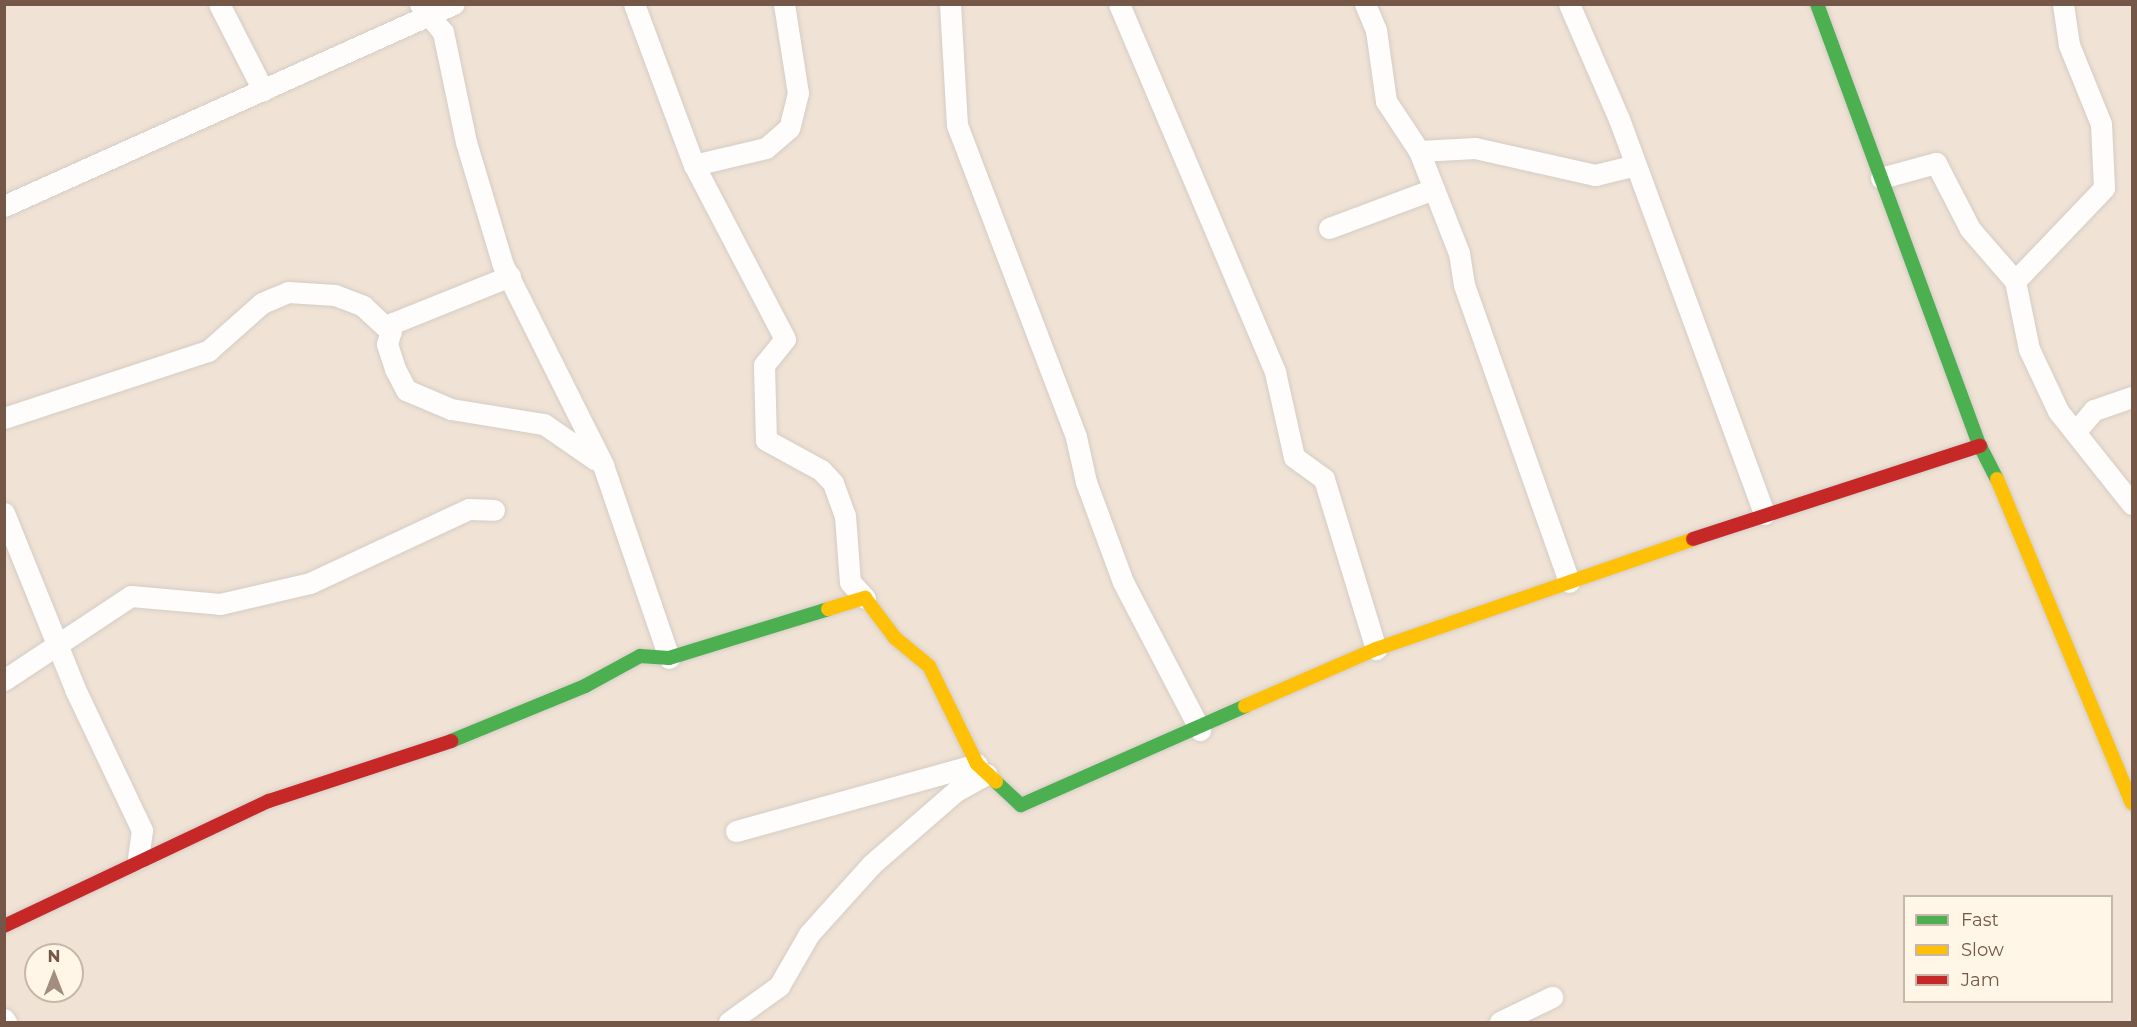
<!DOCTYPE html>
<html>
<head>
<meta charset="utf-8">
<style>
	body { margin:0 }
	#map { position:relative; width:2137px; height:1027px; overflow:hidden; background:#f7f1e8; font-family:Montserrat,sans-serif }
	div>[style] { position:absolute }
	.residential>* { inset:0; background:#f0e3d5 }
	.roads { filter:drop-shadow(0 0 2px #d5ccc5) drop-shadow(0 0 2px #d5ccc5) }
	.street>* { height:21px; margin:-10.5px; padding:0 10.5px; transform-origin:10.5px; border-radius:10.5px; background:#fefdfc }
	.fast>* { height:14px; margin:-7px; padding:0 7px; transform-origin:7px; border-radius:7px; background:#4caf50 }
	.slow>* { height:14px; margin:-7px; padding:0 7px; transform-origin:7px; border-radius:7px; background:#ffc107 }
	.jam>* { height:14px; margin:-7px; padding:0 7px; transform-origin:7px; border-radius:7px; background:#c62828 }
	span { translate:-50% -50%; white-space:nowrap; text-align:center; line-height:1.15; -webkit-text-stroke:5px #fff6e8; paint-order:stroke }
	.frame { position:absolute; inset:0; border:6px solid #755748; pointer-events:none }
	.legend { position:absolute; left:1903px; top:895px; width:210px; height:108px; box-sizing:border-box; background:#fff6e8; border:2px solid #c8b6a8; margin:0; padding:8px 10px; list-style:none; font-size:18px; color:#755748 }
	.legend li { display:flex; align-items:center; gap:12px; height:30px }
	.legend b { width:30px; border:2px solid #c8b6a8 }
	.north { position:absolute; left:24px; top:943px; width:60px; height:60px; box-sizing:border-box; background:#fff6e8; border:2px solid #c8b6a8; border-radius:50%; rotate:0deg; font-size:16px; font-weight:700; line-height:24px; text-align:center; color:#755748 }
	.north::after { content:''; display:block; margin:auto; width:21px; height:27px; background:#a28d80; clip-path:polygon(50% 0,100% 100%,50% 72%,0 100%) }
</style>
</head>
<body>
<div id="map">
	<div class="residential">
		<i style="clip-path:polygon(evenodd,5px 5px,2132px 5px,2132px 1022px,5px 1022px,5px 5px,1904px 896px,2112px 896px,2112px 1002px,1904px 1002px,1904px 896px,5px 5px,36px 955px,72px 955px,72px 991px,36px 991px,36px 955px)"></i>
	</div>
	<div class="roads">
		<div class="street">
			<i style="left:219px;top:4px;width:97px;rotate:62.9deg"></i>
			<i style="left:420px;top:4px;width:36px;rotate:51deg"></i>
			<i style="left:443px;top:32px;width:112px;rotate:78.2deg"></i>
			<i style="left:466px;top:142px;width:128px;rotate:73.3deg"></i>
			<i style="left:503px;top:265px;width:224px;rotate:63.4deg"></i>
			<i style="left:603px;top:465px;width:204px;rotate:71.1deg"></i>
			<i style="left:634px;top:4px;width:172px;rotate:69.6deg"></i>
			<i style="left:784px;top:4px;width:90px;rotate:81.1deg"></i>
			<i style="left:798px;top:93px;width:36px;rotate:104deg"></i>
			<i style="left:789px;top:128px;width:30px;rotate:139deg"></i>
			<i style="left:766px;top:148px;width:74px;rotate:166.7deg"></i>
			<i style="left:694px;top:165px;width:196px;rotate:62.4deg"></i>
			<i style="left:785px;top:339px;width:33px;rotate:129deg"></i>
			<i style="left:764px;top:365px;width:75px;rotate:88.5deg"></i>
			<i style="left:766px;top:440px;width:63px;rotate:28.6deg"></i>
			<i style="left:821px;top:470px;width:18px;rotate:47deg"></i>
			<i style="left:833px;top:483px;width:35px;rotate:70deg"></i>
			<i style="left:845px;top:516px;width:66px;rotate:85.7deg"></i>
			<i style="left:850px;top:582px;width:22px;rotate:47deg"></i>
			<i style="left:950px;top:4px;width:121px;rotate:86.7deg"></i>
			<i style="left:957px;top:125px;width:334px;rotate:69.1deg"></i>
			<i style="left:1076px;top:437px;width:46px;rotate:77.5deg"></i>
			<i style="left:1086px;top:482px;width:107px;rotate:69.7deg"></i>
			<i style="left:1123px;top:582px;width:167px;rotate:62.5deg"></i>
			<i style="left:1119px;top:4px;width:400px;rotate:67deg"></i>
			<i style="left:1275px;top:372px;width:87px;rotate:77.4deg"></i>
			<i style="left:1294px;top:457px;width:37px;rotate:36deg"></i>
			<i style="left:1324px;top:479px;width:178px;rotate:73deg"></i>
			<i style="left:1365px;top:4px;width:28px;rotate:67deg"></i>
			<i style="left:1376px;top:30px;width:72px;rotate:82deg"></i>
			<i style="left:1386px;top:101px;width:60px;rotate:56.6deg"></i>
			<i style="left:1419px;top:151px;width:110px;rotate:68.6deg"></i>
			<i style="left:1459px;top:253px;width:32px;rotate:81deg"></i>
			<i style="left:1464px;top:285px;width:315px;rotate:70.5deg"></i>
			<i style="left:1569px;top:4px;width:125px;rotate:66.5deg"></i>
			<i style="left:1619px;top:119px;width:421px;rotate:69.8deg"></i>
			<i style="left:2063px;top:4px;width:41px;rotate:81.7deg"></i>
			<i style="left:2069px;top:45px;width:85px;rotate:67.9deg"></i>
			<i style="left:2101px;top:124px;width:64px;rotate:87.3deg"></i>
			<i style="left:2104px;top:188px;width:129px;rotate:133.7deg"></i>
			<i style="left:2015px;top:281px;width:69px;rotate:78.4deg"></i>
			<i style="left:2029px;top:349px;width:68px;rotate:64.9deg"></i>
			<i style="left:2058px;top:411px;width:119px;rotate:51.5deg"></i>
			<i style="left:1419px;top:151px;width:56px;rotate:-3.1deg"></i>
			<i style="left:1475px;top:148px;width:123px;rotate:12.7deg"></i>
			<i style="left:1595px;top:175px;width:42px;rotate:-13.7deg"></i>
			<i style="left:1881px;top:178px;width:57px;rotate:-15.3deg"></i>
			<i style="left:1936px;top:163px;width:74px;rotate:62.7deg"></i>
			<i style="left:1970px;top:229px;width:69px;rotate:49.1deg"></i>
			<i style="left:4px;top:206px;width:493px;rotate:-24.2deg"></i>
			<i style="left:1329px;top:228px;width:112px;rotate:-20.4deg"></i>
			<i style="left:510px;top:276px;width:126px;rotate:158.1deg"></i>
			<i style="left:393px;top:323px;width:22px;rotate:106deg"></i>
			<i style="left:387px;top:344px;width:26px;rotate:72deg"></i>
			<i style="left:395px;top:369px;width:24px;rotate:62deg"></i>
			<i style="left:406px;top:390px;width:49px;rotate:22.9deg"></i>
			<i style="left:451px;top:409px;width:94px;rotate:9.2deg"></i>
			<i style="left:544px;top:424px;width:63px;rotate:34.7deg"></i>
			<i style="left:4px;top:418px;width:215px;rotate:-18.2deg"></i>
			<i style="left:208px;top:351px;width:72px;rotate:-41.6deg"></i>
			<i style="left:262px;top:303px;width:28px;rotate:-23deg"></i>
			<i style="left:288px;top:292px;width:47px;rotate:3.7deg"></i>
			<i style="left:335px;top:295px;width:30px;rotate:21deg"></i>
			<i style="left:363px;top:306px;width:38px;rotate:43deg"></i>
			<i style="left:2077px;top:430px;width:26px;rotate:-50deg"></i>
			<i style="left:2094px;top:410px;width:40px;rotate:-18.9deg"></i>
			<i style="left:4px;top:513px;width:190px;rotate:68deg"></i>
			<i style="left:75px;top:689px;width:156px;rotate:64.6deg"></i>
			<i style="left:142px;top:830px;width:29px;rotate:98deg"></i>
			<i style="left:4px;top:680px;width:152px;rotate:-33.5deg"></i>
			<i style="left:131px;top:596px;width:89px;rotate:5.1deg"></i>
			<i style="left:220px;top:604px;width:92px;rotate:-13.1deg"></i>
			<i style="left:310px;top:583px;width:175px;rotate:-25deg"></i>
			<i style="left:469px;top:509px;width:25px;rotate:2deg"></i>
			<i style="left:736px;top:831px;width:250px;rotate:-15.5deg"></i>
			<i style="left:4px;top:1019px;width:4px;rotate:56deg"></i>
			<i style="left:729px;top:1022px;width:62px;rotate:-35.8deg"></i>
			<i style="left:779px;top:986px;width:60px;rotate:-60deg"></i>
			<i style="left:809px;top:934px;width:94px;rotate:-48deg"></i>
			<i style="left:872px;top:864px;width:111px;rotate:-41deg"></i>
			<i style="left:956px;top:791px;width:35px;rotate:-29deg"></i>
			<i style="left:1500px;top:1022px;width:58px;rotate:-25.7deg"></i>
		</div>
		<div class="fast">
			<i style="left:1817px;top:4px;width:471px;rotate:69.8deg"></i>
			<i style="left:1980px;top:446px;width:37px;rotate:63deg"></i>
			<i style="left:451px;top:741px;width:145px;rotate:-22.3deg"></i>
			<i style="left:585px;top:686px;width:63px;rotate:-28.6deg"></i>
			<i style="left:640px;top:656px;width:29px;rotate:4deg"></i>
			<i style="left:669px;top:658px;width:166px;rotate:-17.1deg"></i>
			<i style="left:996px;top:782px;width:34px;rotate:43deg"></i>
			<i style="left:1021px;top:805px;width:245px;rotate:-23.8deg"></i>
		</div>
		<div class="slow">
			<i style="left:1997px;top:479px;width:351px;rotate:67.4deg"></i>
			<i style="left:828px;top:609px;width:39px;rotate:-17deg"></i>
			<i style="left:865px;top:598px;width:50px;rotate:53.1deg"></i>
			<i style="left:895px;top:638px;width:44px;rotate:39.5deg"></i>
			<i style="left:929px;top:666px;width:109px;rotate:63.9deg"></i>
			<i style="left:977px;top:764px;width:26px;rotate:43deg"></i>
			<i style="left:1245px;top:706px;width:143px;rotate:-23.5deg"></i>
			<i style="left:1376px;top:649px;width:336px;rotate:-19.1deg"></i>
		</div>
		<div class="jam">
			<i style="left:1693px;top:539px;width:302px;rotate:-18deg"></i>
			<i style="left:4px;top:926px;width:293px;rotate:-25.3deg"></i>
			<i style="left:269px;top:801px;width:192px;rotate:-18.2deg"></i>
		</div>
	</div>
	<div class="frame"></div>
	<ul class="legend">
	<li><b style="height:8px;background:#4caf50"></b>Fast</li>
	<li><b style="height:8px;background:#ffc107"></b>Slow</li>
	<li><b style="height:8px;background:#c62828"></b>Jam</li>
	</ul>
	<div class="north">N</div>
</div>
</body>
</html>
